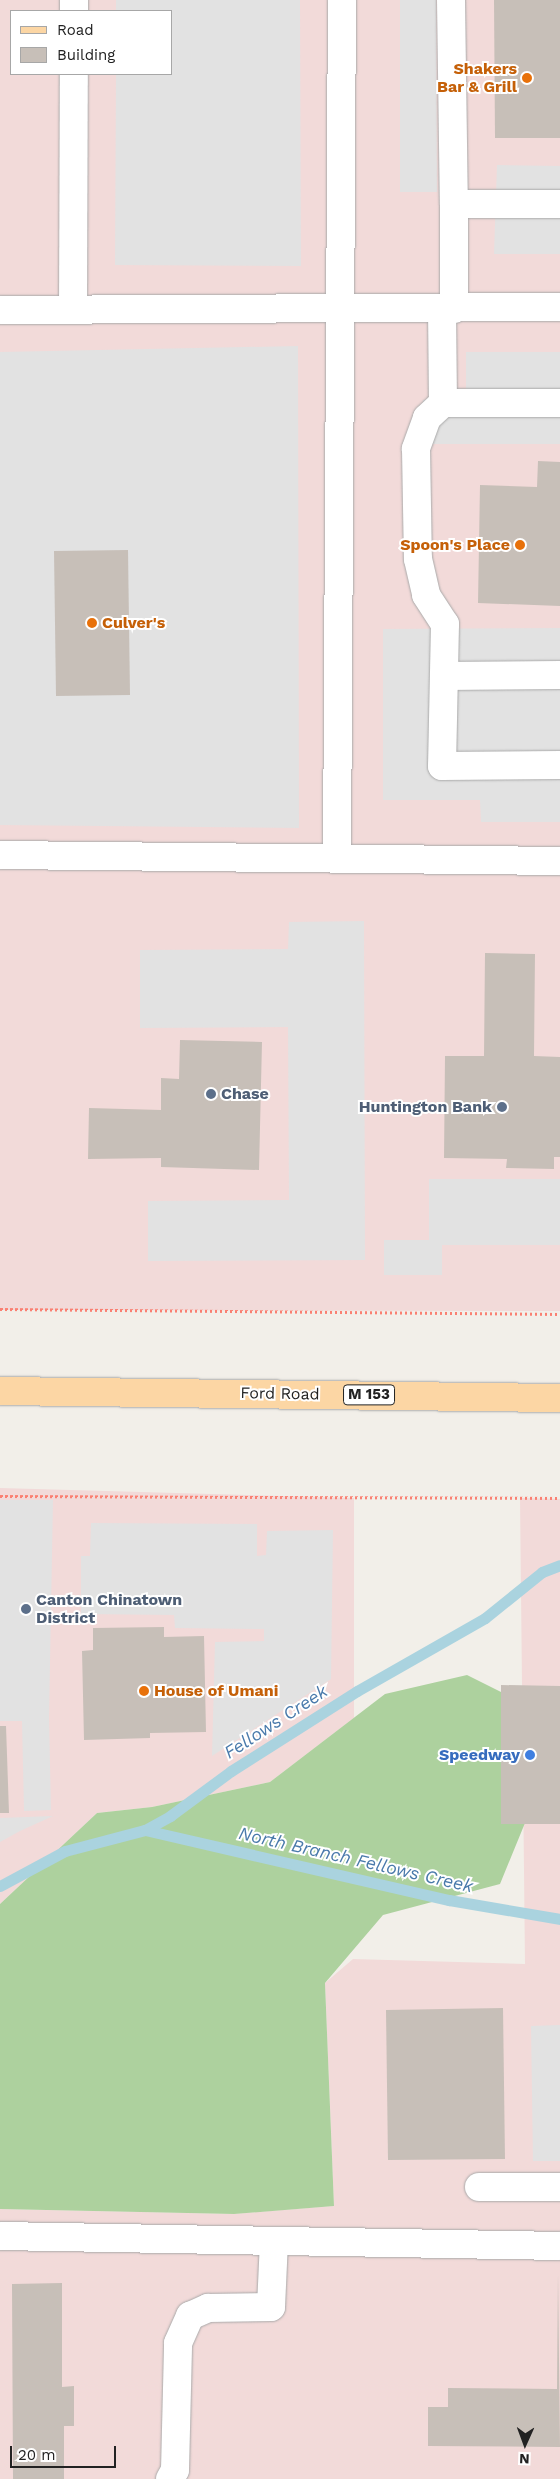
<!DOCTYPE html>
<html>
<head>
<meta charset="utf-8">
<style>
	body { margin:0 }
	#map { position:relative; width:560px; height:2479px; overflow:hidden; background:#f2efe9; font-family:"Work Sans",sans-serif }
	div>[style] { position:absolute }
	.commercial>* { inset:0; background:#f2dad9 }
	.forest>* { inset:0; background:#add19e }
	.parking>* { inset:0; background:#e2e2e2 }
	.stream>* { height:11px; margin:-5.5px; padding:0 5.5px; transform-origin:5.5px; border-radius:5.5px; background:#aad3df }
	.building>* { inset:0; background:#c7bfb8 }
	.path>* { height:3px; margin-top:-1.5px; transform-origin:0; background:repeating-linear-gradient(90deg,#fa8072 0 2.5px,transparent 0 5px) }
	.roads { filter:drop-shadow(0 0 1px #a9a9a9) drop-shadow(0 0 1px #a9a9a9) }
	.minor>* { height:28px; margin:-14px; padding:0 14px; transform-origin:14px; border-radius:14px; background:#fff }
	.major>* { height:28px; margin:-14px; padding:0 14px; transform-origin:14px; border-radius:14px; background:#fcd6a4 }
	.dots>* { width:14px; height:14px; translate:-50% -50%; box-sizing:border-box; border:2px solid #fff; border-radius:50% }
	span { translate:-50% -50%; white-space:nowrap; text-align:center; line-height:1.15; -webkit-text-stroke:4px #fff; paint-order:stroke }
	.shield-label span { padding:1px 4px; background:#fff; border:1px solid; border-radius:4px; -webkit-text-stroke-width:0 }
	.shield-label { font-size:15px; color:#222; font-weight:700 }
	.food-label { font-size:16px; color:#c56008; font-weight:700 }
	.right { translate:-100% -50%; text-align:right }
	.left { translate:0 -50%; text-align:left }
	.service-label { font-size:16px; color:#4e5e75; font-weight:700 }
	.street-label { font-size:16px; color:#222 }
	.shop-label { font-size:16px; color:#366cbe; font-weight:700 }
	.water-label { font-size:18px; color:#4a7aab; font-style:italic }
	.legend { position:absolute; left:10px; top:10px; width:162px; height:65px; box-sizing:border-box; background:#fff; border:1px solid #a7a7a7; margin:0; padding:6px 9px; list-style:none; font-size:15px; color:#222 }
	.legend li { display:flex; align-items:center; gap:10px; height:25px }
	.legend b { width:25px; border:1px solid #a7a7a7 }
	.north { position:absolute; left:500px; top:2419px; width:50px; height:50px; -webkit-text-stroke:4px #fff; paint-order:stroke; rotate:182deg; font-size:14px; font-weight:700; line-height:20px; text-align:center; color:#222 }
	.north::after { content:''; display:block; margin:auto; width:18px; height:22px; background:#222; clip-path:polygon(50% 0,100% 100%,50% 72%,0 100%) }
	.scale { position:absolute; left:10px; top:2446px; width:106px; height:22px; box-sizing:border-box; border:2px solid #222; border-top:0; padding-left:6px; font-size:15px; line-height:18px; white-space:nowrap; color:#222; -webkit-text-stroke:4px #fff; paint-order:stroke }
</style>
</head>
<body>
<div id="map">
	<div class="commercial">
		<i style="clip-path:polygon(evenodd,0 0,560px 0,560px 1311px,0 1310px,0 0,11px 11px,171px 11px,171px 74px,11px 74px,11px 11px)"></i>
		<i style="clip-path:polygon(0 1488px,354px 1498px,354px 1718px,270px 1782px,152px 1807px,97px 1813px,0 1904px)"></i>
		<i style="clip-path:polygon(520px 1498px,560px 1499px,560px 2479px,0 2479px,0 2209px,233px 2214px,334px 2206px,325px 1983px,353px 1959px,525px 1964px)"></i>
	</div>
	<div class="forest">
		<i style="clip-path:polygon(467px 1675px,515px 1699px,534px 1801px,500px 1884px,383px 1915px,325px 1983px,334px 2206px,234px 2214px,0 2209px,0 1904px,97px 1813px,152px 1807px,270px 1782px,385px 1694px)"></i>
	</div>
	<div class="parking">
		<i style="clip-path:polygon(116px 0,300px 0,301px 266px,115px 265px,116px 74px,171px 74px,171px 11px,116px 11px)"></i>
		<i style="clip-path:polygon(400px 0,436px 0,437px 192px,400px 192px)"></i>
		<i style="clip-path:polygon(497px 165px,560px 166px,560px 254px,494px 254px)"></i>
		<i style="clip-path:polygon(298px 346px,299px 828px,0 825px,0 352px)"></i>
		<i style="clip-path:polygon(466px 352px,560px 352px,560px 444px,422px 444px,423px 400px,466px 400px)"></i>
		<i style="clip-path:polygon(560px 628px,560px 822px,481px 822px,480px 800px,383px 800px,383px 629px)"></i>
		<i style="clip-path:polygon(364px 921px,365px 1260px,148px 1261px,148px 1201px,289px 1200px,288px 1027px,140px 1028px,140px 950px,288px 949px,289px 922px)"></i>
		<i style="clip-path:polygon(429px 1179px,560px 1179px,560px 1245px,442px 1245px,442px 1275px,384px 1275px,384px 1240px,429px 1240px)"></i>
		<i style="clip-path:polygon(0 1500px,53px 1500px,49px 1718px,51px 1810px,24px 1811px,22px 1721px,0 1721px)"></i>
		<i style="clip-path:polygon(91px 1523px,257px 1524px,257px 1556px,266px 1555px,267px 1531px,333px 1530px,331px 1679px,212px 1756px,215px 1642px,264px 1641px,264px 1629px,175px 1628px,174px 1615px,81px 1614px,81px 1556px,90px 1556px)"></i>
		<i style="clip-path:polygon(53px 1816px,20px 1831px,0 1842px,0 1818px)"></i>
		<i style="clip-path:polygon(560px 2025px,560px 2161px,533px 2161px,531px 2026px)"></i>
	</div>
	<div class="stream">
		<i style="left:145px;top:1830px;width:312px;rotate:13deg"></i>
		<i style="left:449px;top:1900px;width:113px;rotate:9.7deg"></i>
		<i style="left:0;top:1886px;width:74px;rotate:-28.3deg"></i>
		<i style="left:65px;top:1851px;width:83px;rotate:-14.7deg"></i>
		<i style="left:145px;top:1830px;width:29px;rotate:-29deg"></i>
		<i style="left:170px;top:1816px;width:76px;rotate:-36.4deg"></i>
		<i style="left:231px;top:1771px;width:149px;rotate:-32.4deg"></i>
		<i style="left:357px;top:1691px;width:147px;rotate:-29.7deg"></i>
		<i style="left:485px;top:1618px;width:73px;rotate:-38.9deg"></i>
		<i style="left:542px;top:1572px;width:19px;rotate:-21deg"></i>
	</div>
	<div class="building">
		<i style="clip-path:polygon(494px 0,560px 0,560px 138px,495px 138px)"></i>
		<i style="clip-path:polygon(538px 461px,560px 462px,560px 606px,478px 603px,480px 485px,537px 487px)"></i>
		<i style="clip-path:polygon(128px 550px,130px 695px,56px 696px,54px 551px)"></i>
		<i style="clip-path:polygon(485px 953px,535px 954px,534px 1056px,560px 1057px,560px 1157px,554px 1157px,554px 1169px,506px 1168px,507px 1159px,444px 1158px,445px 1056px,484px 1056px)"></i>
		<i style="clip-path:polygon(180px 1040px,262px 1042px,259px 1170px,161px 1167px,161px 1158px,88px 1159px,89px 1108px,161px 1110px,161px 1078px,179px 1079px)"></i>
		<i style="clip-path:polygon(164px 1627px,164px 1637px,204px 1636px,206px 1732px,150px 1733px,150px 1738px,84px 1740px,82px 1651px,93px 1650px,93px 1628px)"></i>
		<i style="clip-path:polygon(501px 1685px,560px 1686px,560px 1824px,501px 1824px)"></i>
		<i style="clip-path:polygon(0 1726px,6px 1726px,9px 1813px,0 1813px)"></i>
		<i style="clip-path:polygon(503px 2008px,505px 2159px,388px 2160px,386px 2010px)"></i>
		<i style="clip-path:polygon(558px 2273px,560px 2447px,428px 2446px,428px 2407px,448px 2407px,448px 2388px,557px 2389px)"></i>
		<i style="clip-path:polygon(62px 2283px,62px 2387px,74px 2386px,74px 2426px,64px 2426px,64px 2479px,13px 2479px,12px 2284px)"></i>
	</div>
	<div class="path">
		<i style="left:0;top:1309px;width:560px;rotate:0.51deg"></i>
		<i style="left:0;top:1496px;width:560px;rotate:0.2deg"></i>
	</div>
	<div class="roads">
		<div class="minor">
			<i style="left:74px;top:0;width:11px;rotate:90deg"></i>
			<i style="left:451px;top:0;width:204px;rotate:89.2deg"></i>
			<i style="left:442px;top:309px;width:94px;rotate:89.4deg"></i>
			<i style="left:454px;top:309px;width:105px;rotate:-90deg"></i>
			<i style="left:454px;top:204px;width:106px"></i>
			<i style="left:0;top:310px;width:560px;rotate:-0.31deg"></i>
			<i style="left:73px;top:310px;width:236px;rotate:-89.8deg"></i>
			<i style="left:560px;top:403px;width:117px;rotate:180deg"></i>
			<i style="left:443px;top:403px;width:22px;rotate:137deg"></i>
			<i style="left:427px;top:418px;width:33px;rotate:110deg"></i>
			<i style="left:416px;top:449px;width:110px;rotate:89deg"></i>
			<i style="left:418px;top:559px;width:37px;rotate:77deg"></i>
			<i style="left:426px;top:595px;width:35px;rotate:57deg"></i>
			<i style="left:445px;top:624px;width:142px;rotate:91.2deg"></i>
			<i style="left:442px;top:766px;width:118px;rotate:-0.5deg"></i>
			<i style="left:444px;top:676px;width:116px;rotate:-0.5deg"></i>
			<i style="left:0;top:855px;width:560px;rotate:0.61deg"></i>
			<i style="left:337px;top:859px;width:859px;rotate:-89.67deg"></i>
			<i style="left:479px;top:2187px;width:81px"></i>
			<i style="left:0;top:2236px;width:560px;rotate:1.02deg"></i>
			<i style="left:170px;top:2479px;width:10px;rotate:-61deg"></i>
			<i style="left:175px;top:2470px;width:127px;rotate:-88.6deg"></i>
			<i style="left:178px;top:2343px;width:30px;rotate:-66deg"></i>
			<i style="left:190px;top:2316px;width:20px;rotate:-24deg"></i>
			<i style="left:208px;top:2308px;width:63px;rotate:-0.9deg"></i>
			<i style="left:271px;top:2307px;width:66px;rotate:-87.4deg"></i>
		</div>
		<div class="major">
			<i style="left:0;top:1391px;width:560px;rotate:0.72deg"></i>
		</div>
	</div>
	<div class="dots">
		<i style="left:527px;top:78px;background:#e8710a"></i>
		<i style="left:520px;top:545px;background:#e8710a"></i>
		<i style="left:92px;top:623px;background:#e8710a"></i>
		<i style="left:211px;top:1094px;background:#5c6f8a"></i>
		<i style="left:502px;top:1107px;background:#5c6f8a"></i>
		<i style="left:26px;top:1609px;background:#5c6f8a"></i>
		<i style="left:144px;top:1691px;background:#e8710a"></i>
		<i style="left:530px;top:1755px;background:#3f7fe0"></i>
	</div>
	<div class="shield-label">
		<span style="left:369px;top:1395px">M 153</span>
	</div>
	<div class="food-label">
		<span class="right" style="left:517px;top:78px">Shakers<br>Bar &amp; Grill</span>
		<span class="right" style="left:510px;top:545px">Spoon's Place</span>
		<span class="left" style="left:102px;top:623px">Culver's</span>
		<span class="left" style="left:154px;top:1691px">House of Umani</span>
	</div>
	<div class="service-label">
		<span class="left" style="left:221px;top:1094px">Chase</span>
		<span class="right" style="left:492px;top:1107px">Huntington Bank</span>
		<span class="left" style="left:36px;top:1609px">Canton Chinatown<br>District</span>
	</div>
	<div class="street-label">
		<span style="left:280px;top:1394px;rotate:1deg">Ford Road</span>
	</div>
	<div class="shop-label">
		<span class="right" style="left:520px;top:1755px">Speedway</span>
	</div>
	<div class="water-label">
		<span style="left:276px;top:1722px;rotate:-33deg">Fellows Creek</span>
		<span style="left:356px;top:1860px;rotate:13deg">North Branch Fellows Creek</span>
	</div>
	<ul class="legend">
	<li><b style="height:6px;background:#fcd6a4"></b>Road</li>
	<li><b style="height:14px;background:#c7bfb8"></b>Building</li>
	</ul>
	<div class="north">N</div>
	<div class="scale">20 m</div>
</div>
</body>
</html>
